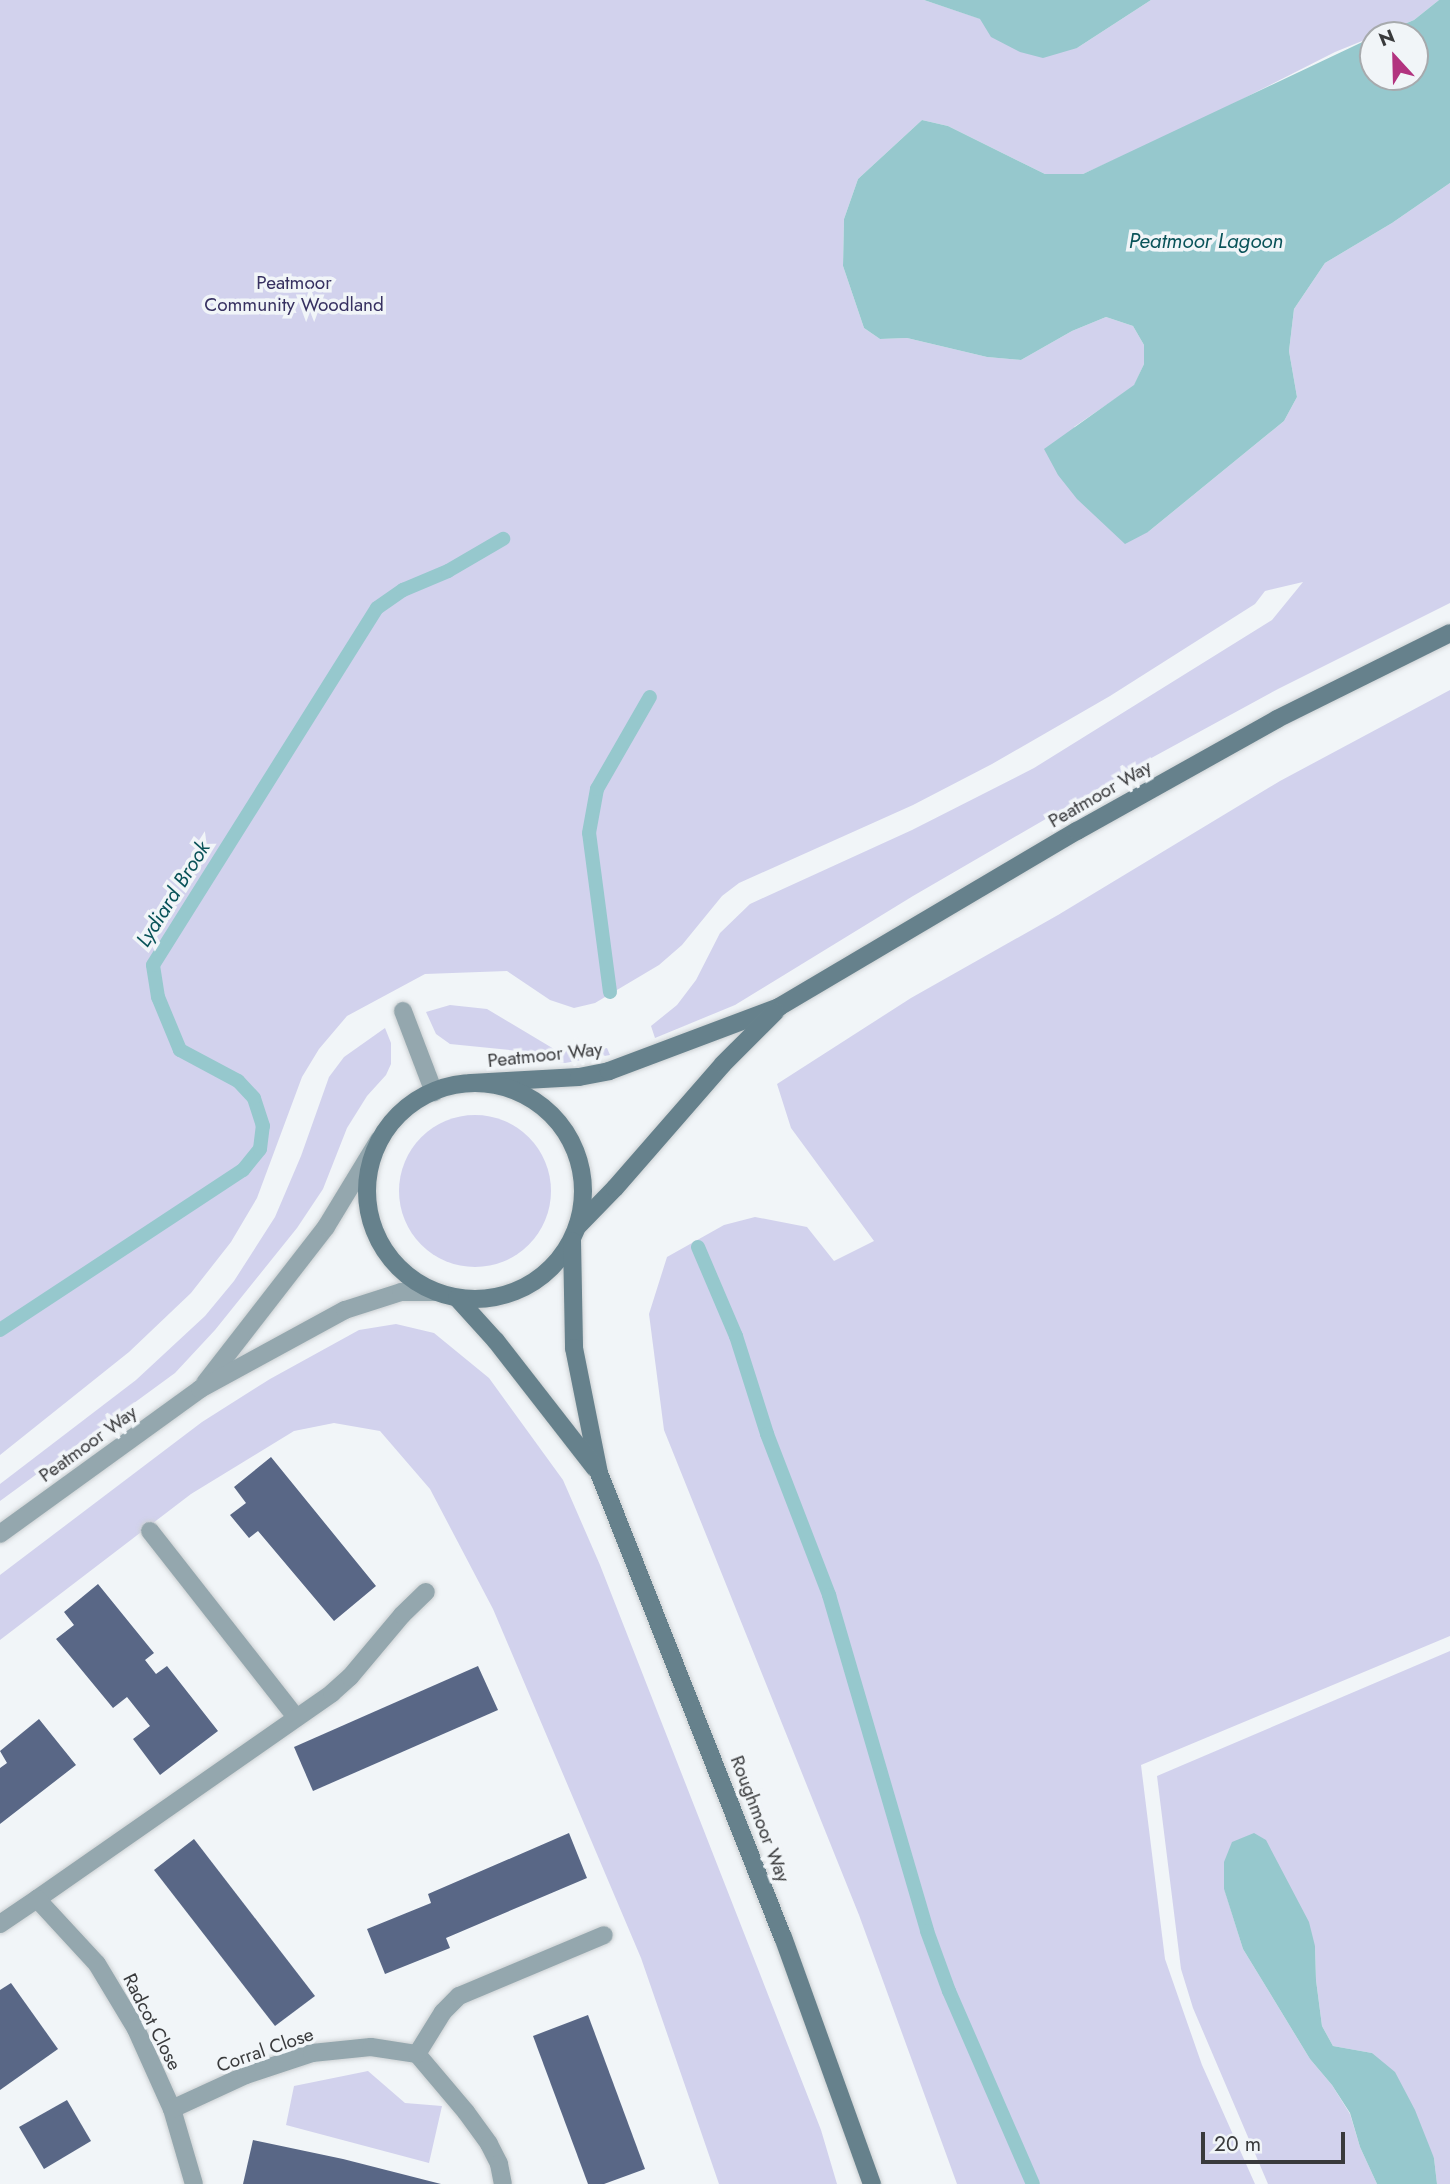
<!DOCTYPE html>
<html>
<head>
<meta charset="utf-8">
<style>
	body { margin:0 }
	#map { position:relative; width:1450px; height:2184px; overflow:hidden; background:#f1f5f8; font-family:Jost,sans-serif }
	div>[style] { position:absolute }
	.green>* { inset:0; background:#d2d2ed }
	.round { border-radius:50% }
	.water>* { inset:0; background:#96c8cd }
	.stream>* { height:14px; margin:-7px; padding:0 7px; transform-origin:7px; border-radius:7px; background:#96c8cd }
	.building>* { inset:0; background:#596786 }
	.roads { filter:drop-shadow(0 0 2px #ccd0d2) drop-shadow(0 0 2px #ccd0d2) }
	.service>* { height:18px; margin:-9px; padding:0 9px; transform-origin:9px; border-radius:9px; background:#94a7ae }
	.minor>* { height:18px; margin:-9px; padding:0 9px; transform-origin:9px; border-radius:9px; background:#94a7ae }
	.tertiary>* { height:18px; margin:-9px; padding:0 9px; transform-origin:9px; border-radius:9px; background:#94a7ae }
	.secondary>* { height:18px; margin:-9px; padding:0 9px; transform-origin:9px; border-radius:9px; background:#66818c }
	.secondary>.ring { margin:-9px; padding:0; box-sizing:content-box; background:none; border:18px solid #66818c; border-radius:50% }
	span { translate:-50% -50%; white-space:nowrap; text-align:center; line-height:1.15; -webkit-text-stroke:7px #f1f5f8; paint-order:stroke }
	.park-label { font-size:19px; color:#373161 }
	.street-label { font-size:19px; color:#393a3c }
	.water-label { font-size:21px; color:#095359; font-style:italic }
	.north { position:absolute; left:1359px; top:21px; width:70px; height:70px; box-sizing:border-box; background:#f1f5f8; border:2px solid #a7aaad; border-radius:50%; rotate:338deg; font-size:19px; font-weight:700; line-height:28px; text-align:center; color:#393a3c }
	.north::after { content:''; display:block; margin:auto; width:24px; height:32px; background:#b2337f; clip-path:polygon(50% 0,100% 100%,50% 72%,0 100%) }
	.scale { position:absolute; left:1201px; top:2132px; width:144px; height:32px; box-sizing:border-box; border:4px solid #393a3c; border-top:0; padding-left:9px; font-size:21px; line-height:24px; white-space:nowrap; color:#393a3c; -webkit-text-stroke:5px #f1f5f8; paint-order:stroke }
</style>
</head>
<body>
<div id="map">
	<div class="green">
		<i style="clip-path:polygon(0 0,924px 0,981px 19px,992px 37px,1077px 48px,1151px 0,1439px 0,1414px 20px,1335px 52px,1187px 127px,1083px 174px,1045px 174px,948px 126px,922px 120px,858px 179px,844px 219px,843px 266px,864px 328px,880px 339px,907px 338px,987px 357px,1021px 360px,1072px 331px,1106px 317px,1133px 326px,1144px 345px,1144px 364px,1134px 386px,1074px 427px,1148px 532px,1284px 421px,1297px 397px,1289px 351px,1294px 309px,1325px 263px,1392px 223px,1450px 183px,1450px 603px,1278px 689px,1144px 762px,913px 896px,735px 1005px,655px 1038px,651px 1026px,677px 1005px,696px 980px,720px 933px,750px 904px,912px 830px,1034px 768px,1272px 620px,1303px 582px,1265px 591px,1255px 604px,1110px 696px,992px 764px,913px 805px,739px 883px,722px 896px,682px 945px,659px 965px,595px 1003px,574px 1008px,550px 1000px,507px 971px,425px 974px,347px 1016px,319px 1049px,302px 1077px,257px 1198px,231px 1242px,191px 1293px,129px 1352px,0 1455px)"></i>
		<i style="clip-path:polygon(1450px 690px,1450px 1636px,1141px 1765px,1165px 1959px,1202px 2065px,1255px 2184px,957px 2184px,859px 1915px,664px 1430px,649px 1314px,667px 1257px,724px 1225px,755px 1217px,807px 1227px,834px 1261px,874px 1241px,791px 1128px,777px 1084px,911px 998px,1058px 915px,1280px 781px)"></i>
		<i style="clip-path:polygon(450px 1005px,487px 1009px,554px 1049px,594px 1051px,607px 1048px,610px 1055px,565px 1063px,546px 1061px,519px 1051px,450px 1044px,436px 1034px,426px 1012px)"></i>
		<i style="clip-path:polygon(385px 1028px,391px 1043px,391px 1064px,386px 1075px,367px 1096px,347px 1128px,323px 1189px,297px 1228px,215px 1330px,175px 1373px,0 1501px,0 1484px,136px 1380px,205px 1316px,234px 1281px,275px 1217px,301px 1156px,329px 1077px,344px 1057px)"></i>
		<i class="round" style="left:399px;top:1115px;width:152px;height:152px"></i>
		<i style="clip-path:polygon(396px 1324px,434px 1333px,489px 1378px,563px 1480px,600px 1565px,821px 2130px,837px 2184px,719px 2184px,641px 1958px,493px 1609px,430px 1489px,380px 1431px,334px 1423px,294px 1431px,191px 1494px,0 1640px,0 1575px,202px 1422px,270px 1379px,359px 1330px)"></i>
		<i style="clip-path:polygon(1450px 1651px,1450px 2184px,1437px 2184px,1434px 2158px,1372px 2053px,1333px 2046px,1322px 2026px,1316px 1980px,1315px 1946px,1224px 1888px,1243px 1949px,1310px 2059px,1332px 2085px,1350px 2114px,1360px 2147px,1377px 2184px,1268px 2184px,1193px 2008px,1181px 1969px,1157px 1776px)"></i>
		<i style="clip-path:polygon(368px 2071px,405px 2103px,442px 2106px,429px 2163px,286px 2125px,294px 2086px)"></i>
	</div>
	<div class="water">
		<i style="clip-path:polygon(924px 0,1151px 0,1077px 48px,1043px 58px,1020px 52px,991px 37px,980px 19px)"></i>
		<i style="clip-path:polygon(1439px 0,1450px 0,1450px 183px,1392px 223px,1325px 263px,1294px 309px,1289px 351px,1297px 397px,1284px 421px,1148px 532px,1125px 544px,1077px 499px,1058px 475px,1044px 449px,1134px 385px,1144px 364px,1144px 345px,1133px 326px,1106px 317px,1072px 331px,1021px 360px,987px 357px,907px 338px,880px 339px,864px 328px,843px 266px,844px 219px,858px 179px,922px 120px,948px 126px,1045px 174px,1083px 174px,1373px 37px,1373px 77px,1415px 77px,1415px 35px,1378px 35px,1414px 20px)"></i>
		<i style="clip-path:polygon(1254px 1833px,1266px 1840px,1309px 1922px,1315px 1946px,1316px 1980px,1322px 2026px,1333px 2046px,1372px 2053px,1395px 2072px,1415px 2110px,1434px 2158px,1437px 2184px,1377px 2184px,1360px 2147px,1350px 2113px,1332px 2085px,1310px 2059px,1243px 1949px,1224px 1889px,1224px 1862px,1232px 1842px)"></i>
	</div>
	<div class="stream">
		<i style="left:610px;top:992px;width:160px;rotate:-97.5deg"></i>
		<i style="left:589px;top:833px;width:45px;rotate:-79.7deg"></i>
		<i style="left:597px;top:789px;width:106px;rotate:-60.1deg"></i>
		<i style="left:698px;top:1247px;width:97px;rotate:66.9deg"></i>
		<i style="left:736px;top:1336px;width:103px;rotate:72.4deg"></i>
		<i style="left:767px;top:1434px;width:173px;rotate:68.9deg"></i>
		<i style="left:829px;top:1595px;width:350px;rotate:73.7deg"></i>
		<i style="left:927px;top:1931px;width:64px;rotate:69.9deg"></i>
		<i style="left:949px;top:1991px;width:210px;rotate:66.5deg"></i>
		<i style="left:0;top:1330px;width:291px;rotate:-33.4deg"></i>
		<i style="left:243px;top:1170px;width:27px;rotate:-51deg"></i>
		<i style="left:260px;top:1149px;width:23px;rotate:-83deg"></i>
		<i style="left:263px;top:1126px;width:29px;rotate:-108deg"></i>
		<i style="left:254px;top:1098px;width:23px;rotate:-133deg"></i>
		<i style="left:238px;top:1081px;width:66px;rotate:-151.9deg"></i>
		<i style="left:180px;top:1050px;width:57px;rotate:-112.5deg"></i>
		<i style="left:158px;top:997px;width:32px;rotate:-99deg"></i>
		<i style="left:153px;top:965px;width:421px;rotate:-57.9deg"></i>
		<i style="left:377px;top:608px;width:32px;rotate:-35deg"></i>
		<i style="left:403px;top:590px;width:49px;rotate:-22.9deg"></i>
		<i style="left:448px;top:571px;width:64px;rotate:-30.2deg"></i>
	</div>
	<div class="building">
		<i style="clip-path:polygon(271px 1457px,376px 1586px,334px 1621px,258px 1531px,249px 1538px,230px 1515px,246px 1503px,234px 1487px)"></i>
		<i style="clip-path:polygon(98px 1584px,154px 1653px,145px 1660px,156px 1674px,167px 1666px,218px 1731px,160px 1775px,133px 1739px,150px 1726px,127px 1697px,113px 1708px,56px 1639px,74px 1625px,64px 1612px)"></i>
		<i style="clip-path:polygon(478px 1666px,498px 1710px,313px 1791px,294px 1747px)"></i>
		<i style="clip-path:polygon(39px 1719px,76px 1765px,0 1824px,0 1768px,7px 1763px,0 1751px)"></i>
		<i style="clip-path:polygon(569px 1833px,587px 1878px,446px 1938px,450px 1948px,385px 1974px,367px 1929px,431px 1903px,428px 1894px)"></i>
		<i style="clip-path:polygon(194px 1839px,315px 1996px,275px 2026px,154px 1870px)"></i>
		<i style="clip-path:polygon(11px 1983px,58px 2049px,0 2090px,0 1990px)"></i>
		<i style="clip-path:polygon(588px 2015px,645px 2169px,604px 2184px,588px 2184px,533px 2036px)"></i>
		<i style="clip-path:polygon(67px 2100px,91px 2141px,44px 2169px,19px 2127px)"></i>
		<i style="clip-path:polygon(253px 2140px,343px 2159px,441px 2184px,243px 2184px)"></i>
	</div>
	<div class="roads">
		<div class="service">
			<i style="left:403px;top:1011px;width:87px;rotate:69.1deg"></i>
		</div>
		<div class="minor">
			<i style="left:150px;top:1531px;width:235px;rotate:51.9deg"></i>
			<i style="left:37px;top:1899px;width:360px;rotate:-34.9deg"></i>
			<i style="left:332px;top:1693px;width:24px;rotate:-42deg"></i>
			<i style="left:350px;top:1677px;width:81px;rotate:-50deg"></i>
			<i style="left:402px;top:1615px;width:33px;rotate:-44deg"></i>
			<i style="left:0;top:1924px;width:45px;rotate:-34deg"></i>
			<i style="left:37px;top:1899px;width:88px;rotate:47.3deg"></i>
			<i style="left:97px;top:1964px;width:76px;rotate:59deg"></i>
			<i style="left:136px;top:2029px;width:88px;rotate:65.8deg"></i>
			<i style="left:172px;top:2109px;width:78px;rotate:73.7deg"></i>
			<i style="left:417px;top:2054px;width:76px;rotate:49.8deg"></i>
			<i style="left:466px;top:2112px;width:39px;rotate:54deg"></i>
			<i style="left:489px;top:2144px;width:22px;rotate:63deg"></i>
			<i style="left:499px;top:2164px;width:20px;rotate:79deg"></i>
			<i style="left:172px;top:2109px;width:81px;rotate:-24.7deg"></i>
			<i style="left:246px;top:2075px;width:70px;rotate:-18.4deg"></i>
			<i style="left:312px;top:2053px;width:59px;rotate:-5.8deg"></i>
			<i style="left:371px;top:2047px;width:47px;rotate:8.7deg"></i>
			<i style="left:417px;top:2054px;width:49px;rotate:-58.2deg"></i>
			<i style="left:443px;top:2012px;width:23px;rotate:-45deg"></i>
			<i style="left:459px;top:1996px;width:157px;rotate:-22.8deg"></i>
		</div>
		<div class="tertiary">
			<i style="left:205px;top:1383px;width:197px;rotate:-52.2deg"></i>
			<i style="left:326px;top:1227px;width:102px;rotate:-58.7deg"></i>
			<i style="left:0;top:1534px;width:247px;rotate:-35.9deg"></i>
			<i style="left:200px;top:1389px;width:165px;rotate:-28.6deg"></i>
			<i style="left:345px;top:1310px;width:59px;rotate:-17.8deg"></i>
			<i style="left:401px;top:1292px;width:35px"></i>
		</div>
		<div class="secondary">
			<i style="left:471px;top:1083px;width:108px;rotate:-3.2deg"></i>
			<i style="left:579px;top:1077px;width:31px;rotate:-11deg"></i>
			<i style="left:609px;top:1071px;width:182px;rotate:-20.6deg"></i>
			<i style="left:779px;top:1007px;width:346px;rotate:-30.6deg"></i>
			<i style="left:1077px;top:831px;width:229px;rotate:-29.2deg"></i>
			<i style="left:1277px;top:719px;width:193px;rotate:-26.4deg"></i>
			<i class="ring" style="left:367px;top:1083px;width:198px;height:198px"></i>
			<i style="left:578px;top:1226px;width:53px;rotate:-45.8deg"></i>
			<i style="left:615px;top:1188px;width:164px;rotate:-48.9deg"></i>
			<i style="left:723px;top:1064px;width:74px;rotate:-45deg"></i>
			<i style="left:572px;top:1241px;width:107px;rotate:88.9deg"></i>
			<i style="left:574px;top:1348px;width:127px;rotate:78.7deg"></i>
			<i style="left:599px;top:1473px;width:499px;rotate:68.4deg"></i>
			<i style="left:783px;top:1937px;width:263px;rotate:70.2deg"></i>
			<i style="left:457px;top:1298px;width:58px;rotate:47.8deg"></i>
			<i style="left:496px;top:1341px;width:161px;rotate:52.1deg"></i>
		</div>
	</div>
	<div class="park-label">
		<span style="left:294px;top:294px">Peatmoor<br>Community Woodland</span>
	</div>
	<div class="street-label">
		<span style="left:1100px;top:794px;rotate:-30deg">Peatmoor Way</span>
		<span style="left:545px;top:1055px;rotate:-6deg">Peatmoor Way</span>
		<span style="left:88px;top:1444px;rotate:-36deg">Peatmoor Way</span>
		<span style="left:760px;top:1819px;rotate:69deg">Roughmoor Way</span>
		<span style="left:152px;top:2022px;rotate:63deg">Radcot Close</span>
		<span style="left:265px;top:2050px;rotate:-19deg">Corral Close</span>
	</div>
	<div class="water-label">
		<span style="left:1206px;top:241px">Peatmoor Lagoon</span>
		<span style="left:173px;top:894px;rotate:-58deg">Lydiard Brook</span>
	</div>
	<div class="north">N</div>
	<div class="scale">20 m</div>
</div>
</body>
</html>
